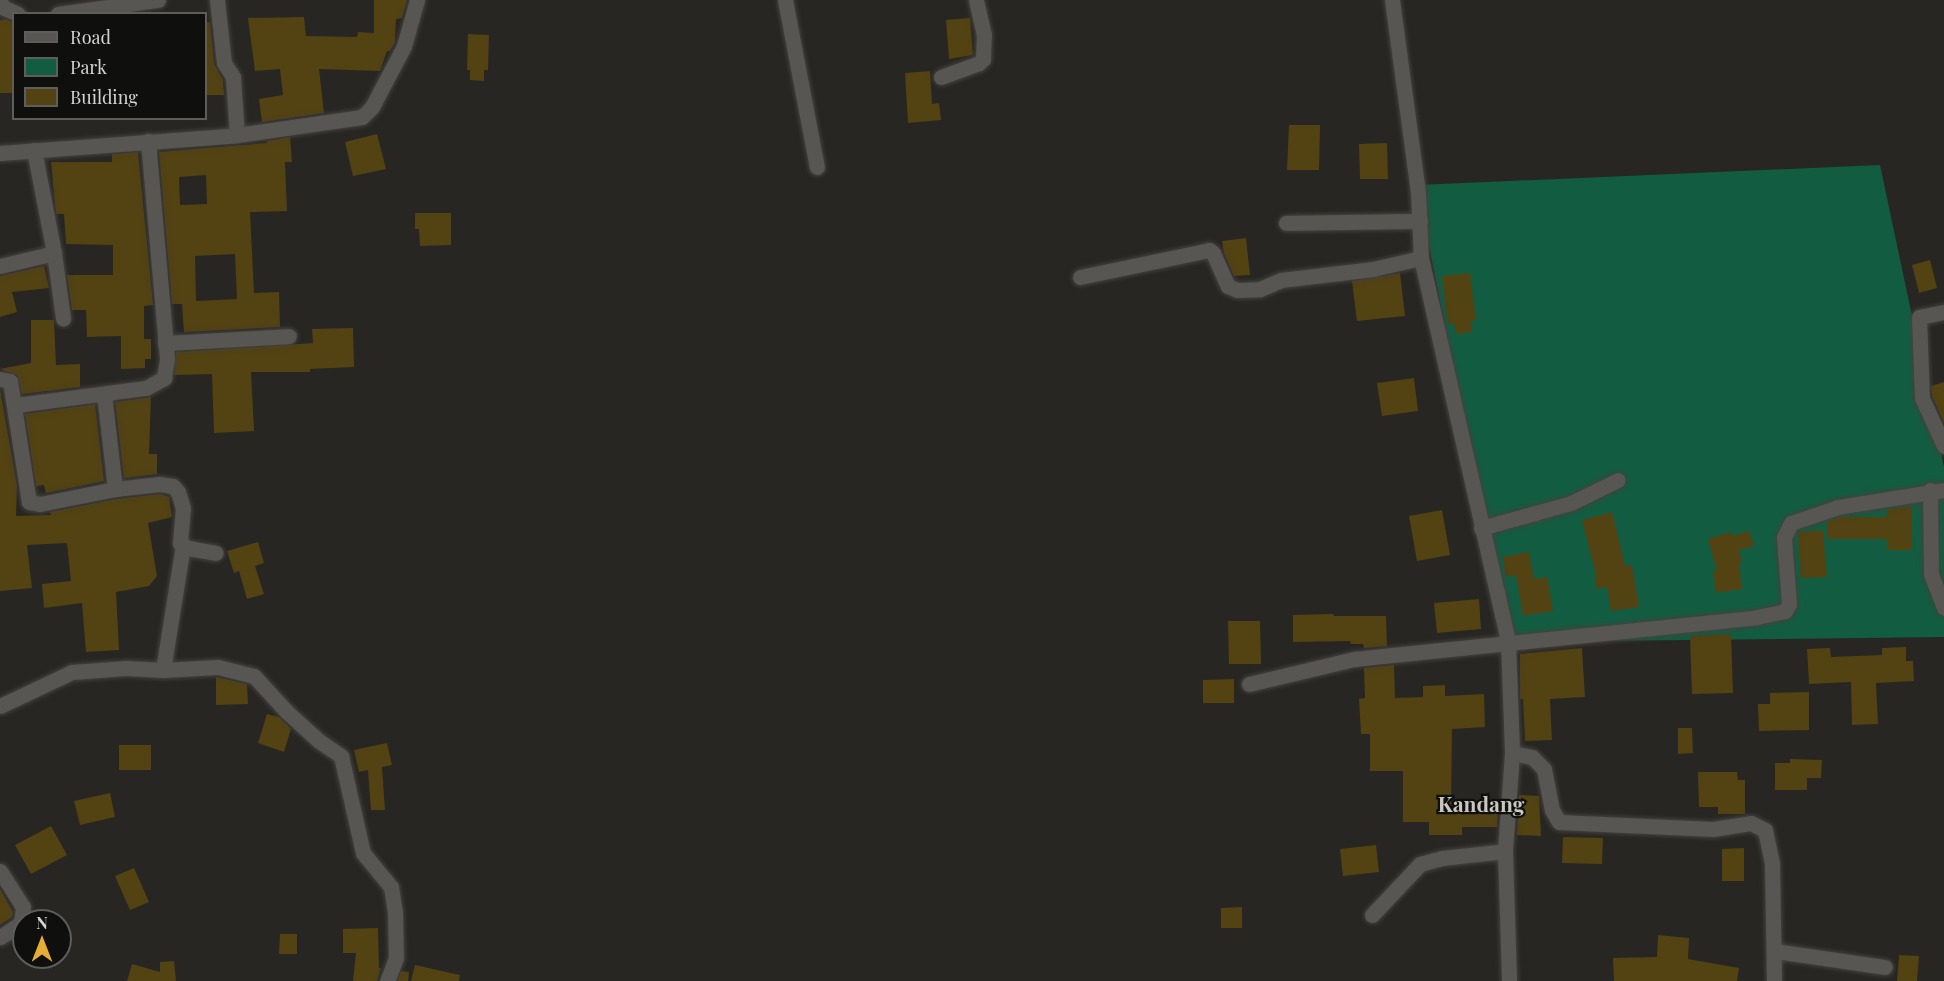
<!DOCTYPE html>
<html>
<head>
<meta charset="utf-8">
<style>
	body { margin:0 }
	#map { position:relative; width:1944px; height:981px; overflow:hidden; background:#272622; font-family:"Playfair Display",serif }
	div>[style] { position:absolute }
	.green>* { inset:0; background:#125d42 }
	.building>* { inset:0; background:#534212 }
	.roads { filter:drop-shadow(0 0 2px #43423e) drop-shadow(0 0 2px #43423e) }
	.minor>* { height:15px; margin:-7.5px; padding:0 7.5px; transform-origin:7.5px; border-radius:7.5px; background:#585652 }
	span { translate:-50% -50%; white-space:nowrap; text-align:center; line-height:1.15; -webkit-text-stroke:4.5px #0f0f0d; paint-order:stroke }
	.quarter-label { font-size:21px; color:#c9c7c2; font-weight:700 }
	.legend { position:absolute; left:12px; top:12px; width:195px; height:108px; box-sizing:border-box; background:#0f0f0d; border:2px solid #5d5d5b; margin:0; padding:8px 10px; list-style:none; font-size:18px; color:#d3d3d0 }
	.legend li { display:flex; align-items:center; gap:12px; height:30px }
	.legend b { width:30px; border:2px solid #5d5d5b }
	.north { position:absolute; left:12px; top:909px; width:60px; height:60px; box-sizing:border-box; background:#0f0f0d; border:2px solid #5d5d5b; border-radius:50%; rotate:0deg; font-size:16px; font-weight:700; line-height:24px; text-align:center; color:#d3d3d0 }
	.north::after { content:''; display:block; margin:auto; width:21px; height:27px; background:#e7ac36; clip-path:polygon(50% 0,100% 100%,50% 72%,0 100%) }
</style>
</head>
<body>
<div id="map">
	<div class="green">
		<i style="clip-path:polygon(1880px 165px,1944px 467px,1944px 637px,1508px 642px,1417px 185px)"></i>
	</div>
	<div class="building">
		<i style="clip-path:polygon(374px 0,407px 0,402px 18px,396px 19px,395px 42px,390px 51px,387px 51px,380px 71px,319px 69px,324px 113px,262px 122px,259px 99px,283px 95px,280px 69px,255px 71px,248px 18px,304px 17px,306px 36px,357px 37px,358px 32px,374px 33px)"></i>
		<i style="clip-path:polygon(970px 18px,973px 55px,949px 59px,946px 20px)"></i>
		<i style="clip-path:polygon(6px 19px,14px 23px,14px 93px,0 93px,0 20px)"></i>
		<i style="clip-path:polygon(206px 22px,210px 22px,214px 64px,223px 80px,224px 95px,206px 95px)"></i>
		<i style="clip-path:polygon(468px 34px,489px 35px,488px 70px,484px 70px,484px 81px,470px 80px,470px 70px,467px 70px)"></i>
		<i style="clip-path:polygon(930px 71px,932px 104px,939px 103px,941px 120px,908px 123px,905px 73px)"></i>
		<i style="clip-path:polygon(1289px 125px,1320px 125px,1319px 170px,1287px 170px)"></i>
		<i style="clip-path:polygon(377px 134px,386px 169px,353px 176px,345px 142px)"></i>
		<i style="clip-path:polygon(evenodd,290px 137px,292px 162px,285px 162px,287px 211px,250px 212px,254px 293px,279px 292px,280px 327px,184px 332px,182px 304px,172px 304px,159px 152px,267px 143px,267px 141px,290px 137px,206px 175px,207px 204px,180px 205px,179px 177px,206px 175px,290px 137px,235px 254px,237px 299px,196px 301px,195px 256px,235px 254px)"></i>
		<i style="clip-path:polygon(1387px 143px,1388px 179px,1360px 179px,1359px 144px)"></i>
		<i style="clip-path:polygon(138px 152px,153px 305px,144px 306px,144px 339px,151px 339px,151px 359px,145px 359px,145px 368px,121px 369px,121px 336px,87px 337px,86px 310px,72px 310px,67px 275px,113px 275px,113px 245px,66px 244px,64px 214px,56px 214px,51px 162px,112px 162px,112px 154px)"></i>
		<i style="clip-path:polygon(415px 213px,451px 213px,451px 245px,420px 246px,419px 229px,415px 229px)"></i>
		<i style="clip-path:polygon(1246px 238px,1250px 275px,1234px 276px,1224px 253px,1222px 241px)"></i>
		<i style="clip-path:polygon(1930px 260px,1937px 288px,1919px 293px,1912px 265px)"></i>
		<i style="clip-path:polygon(44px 266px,49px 288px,12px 292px,17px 312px,0 317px,0 276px)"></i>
		<i style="clip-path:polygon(1400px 273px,1405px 316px,1357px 321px,1352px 281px)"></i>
		<i style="clip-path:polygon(1470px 273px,1476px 320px,1471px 321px,1472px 332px,1456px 334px,1454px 323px,1448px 324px,1442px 276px)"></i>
		<i style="clip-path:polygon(31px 320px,54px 320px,56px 365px,80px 364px,80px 387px,22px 394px,17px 375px,0 369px,31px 363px)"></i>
		<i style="clip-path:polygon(353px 328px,354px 367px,310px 369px,310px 372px,251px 372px,254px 431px,214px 433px,212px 374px,174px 375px,176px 352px,313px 343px,312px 329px)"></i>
		<i style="clip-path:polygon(1414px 378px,1418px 411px,1382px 416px,1377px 383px)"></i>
		<i style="clip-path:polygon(1944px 382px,1944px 423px,1932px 396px,1931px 386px)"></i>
		<i style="clip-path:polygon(0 389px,17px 486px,16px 516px,51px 515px,50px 512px,116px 499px,160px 494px,169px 497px,172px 517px,148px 523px,157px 576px,149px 586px,116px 592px,119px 650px,86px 652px,82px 603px,44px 608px,42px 584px,71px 581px,67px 543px,27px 545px,32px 588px,0 591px)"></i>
		<i style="clip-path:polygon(151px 397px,149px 454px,157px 454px,157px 474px,124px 478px,115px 402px)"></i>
		<i style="clip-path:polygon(95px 404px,104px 481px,46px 493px,44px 485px,36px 486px,25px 414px)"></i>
		<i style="clip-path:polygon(1912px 506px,1912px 550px,1887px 550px,1887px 539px,1827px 539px,1827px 521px,1839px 517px,1887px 517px,1887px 509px)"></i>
		<i style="clip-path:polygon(1442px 510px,1450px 555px,1417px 561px,1409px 516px)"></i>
		<i style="clip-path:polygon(1612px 512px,1625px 566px,1632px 565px,1639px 607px,1611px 611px,1607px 587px,1596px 589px,1595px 571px,1582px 520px)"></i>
		<i style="clip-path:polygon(1823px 530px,1827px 577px,1801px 578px,1798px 532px)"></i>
		<i style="clip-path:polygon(1749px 531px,1754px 546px,1739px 550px,1742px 562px,1739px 563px,1742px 589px,1716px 593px,1713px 571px,1717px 571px,1708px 539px,1730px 532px,1732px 536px)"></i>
		<i style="clip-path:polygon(258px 542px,264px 563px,255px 566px,264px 594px,247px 599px,239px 571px,234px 573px,227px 551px)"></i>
		<i style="clip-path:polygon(1529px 552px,1534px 579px,1547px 577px,1553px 611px,1523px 616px,1516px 575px,1506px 577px,1503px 557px)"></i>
		<i style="clip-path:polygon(1479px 599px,1481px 629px,1437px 633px,1434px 603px)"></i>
		<i style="clip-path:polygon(1333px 614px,1334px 616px,1386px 616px,1387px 646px,1364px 648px,1363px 644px,1351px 644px,1350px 641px,1293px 642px,1293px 615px)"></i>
		<i style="clip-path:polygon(1228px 621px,1260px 621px,1261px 664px,1229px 664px)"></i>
		<i style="clip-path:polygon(1731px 634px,1733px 693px,1692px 694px,1690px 636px)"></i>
		<i style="clip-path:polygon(1906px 647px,1906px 661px,1913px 661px,1914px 681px,1876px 683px,1878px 724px,1852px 725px,1851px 682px,1809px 684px,1807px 649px,1830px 648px,1831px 657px,1882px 655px,1882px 648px)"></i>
		<i style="clip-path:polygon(1582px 648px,1585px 697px,1550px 699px,1552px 740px,1525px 741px,1523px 699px,1520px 699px,1520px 654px)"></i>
		<i style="clip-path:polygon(1394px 665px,1395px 698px,1423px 697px,1423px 686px,1445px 685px,1445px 696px,1484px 694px,1485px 727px,1452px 729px,1451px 808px,1498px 808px,1497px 827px,1462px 827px,1462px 835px,1429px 835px,1429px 822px,1403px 822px,1403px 771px,1370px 771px,1370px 734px,1361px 734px,1359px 699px,1365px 698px,1364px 668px)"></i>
		<i style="clip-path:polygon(216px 677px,247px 684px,248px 704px,216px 705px)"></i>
		<i style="clip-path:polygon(1234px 679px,1234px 703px,1203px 703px,1203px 680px)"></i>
		<i style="clip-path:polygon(1809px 692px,1809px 730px,1759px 731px,1758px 704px,1770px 704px,1770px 693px)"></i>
		<i style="clip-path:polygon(267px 714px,279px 717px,291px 729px,284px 752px,258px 743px)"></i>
		<i style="clip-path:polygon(1678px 728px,1692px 728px,1693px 753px,1678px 754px)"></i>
		<i style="clip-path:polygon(387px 743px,392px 765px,382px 767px,385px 810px,371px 810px,368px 770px,359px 772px,354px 750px)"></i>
		<i style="clip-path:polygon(119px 745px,151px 745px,151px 770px,119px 770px)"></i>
		<i style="clip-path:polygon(1790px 759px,1822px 760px,1821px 778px,1807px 778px,1807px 790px,1775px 790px,1775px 763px,1790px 763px)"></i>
		<i style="clip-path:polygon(1698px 772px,1737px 772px,1738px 780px,1745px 780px,1745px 814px,1718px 814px,1718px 807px,1699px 807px)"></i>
		<i style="clip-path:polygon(110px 793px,115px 817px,80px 825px,74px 801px)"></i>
		<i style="clip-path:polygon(1519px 795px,1539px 796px,1541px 836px,1517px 835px)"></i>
		<i style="clip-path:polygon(51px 826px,67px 855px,31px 874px,15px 845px)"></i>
		<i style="clip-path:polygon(1563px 837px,1603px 838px,1602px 864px,1562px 863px)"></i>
		<i style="clip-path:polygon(1376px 845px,1379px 872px,1343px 876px,1340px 849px)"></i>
		<i style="clip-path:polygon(1744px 848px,1744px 881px,1722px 881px,1722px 849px)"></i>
		<i style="clip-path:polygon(134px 868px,149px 902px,130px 910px,115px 876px)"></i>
		<i style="clip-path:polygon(0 889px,13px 912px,12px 917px,0 925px)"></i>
		<i style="clip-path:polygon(1242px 907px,1242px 928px,1221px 928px,1221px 908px)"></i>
		<i style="clip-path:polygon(378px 928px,379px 968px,381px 968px,377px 981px,353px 981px,356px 953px,343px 953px,343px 929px)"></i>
		<i style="clip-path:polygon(280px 934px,297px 934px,297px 954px,279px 954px)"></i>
		<i style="clip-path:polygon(1658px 935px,1689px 938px,1688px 959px,1739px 968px,1737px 981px,1614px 981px,1613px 958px,1657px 957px)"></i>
		<i style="clip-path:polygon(1899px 955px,1919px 956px,1917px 981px,1897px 981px)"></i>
		<i style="clip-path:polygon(174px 961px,176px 981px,127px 981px,132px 964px,160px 972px,160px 962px)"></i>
		<i style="clip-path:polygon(415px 965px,460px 975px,459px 981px,411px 981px)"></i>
		<i style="clip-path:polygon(401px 971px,409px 972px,408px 981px,397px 981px)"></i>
	</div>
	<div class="roads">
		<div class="minor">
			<i style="left:217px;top:0;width:63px;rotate:83.7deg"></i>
			<i style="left:224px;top:63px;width:17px;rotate:57deg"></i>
			<i style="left:233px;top:77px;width:58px;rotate:86.1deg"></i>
			<i style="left:785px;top:0;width:170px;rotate:79.2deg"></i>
			<i style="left:1392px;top:0;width:195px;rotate:82.3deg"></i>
			<i style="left:1418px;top:193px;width:65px;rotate:87.4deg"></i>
			<i style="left:1421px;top:258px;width:394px;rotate:77.2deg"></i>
			<i style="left:1508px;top:642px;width:111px;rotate:87.9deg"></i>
			<i style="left:1512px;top:753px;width:98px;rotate:94.1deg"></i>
			<i style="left:1505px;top:851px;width:130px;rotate:88.2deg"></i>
			<i style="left:0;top:2px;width:7px;rotate:56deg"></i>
			<i style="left:4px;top:8px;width:15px;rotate:23deg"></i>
			<i style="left:58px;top:14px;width:101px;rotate:-8deg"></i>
			<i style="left:941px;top:77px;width:40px;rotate:-20.2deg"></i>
			<i style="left:979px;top:63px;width:6px;rotate:-45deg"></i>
			<i style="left:983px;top:59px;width:24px;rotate:-88deg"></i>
			<i style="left:984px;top:35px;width:36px;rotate:-103deg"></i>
			<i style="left:34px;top:150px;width:105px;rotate:79deg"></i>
			<i style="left:54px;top:253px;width:66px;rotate:82.1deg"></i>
			<i style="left:0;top:153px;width:238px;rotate:-4.3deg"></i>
			<i style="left:237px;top:135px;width:126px;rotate:-8.2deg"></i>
			<i style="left:362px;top:117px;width:14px;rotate:-45deg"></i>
			<i style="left:372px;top:107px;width:69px;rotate:-62.3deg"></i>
			<i style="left:404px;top:46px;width:48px;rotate:-74.2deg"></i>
			<i style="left:1286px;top:223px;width:134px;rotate:-0.9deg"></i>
			<i style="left:0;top:266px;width:56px;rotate:-13.5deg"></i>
			<i style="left:1080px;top:277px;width:132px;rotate:-11.8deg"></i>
			<i style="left:1209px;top:250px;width:5px;rotate:37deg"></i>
			<i style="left:1213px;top:253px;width:36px;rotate:66deg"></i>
			<i style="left:1228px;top:286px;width:10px;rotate:24deg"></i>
			<i style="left:1237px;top:290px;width:23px;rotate:-2deg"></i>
			<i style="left:1260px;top:289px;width:23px;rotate:-23deg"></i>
			<i style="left:1281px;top:280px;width:93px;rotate:-6.8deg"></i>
			<i style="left:1373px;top:269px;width:49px;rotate:-12.9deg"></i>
			<i style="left:1944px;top:312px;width:25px;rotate:169deg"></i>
			<i style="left:1919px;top:317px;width:81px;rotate:87.9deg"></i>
			<i style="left:1922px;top:398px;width:53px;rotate:65.4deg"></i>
			<i style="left:165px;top:343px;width:124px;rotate:-3.2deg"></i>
			<i style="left:0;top:379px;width:10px;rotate:11deg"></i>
			<i style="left:10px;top:381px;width:122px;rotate:81.1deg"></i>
			<i style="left:29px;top:502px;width:11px;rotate:10deg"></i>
			<i style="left:40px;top:504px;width:76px;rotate:-11.3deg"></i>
			<i style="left:115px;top:489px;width:45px;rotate:-6.3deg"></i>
			<i style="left:160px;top:484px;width:13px;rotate:9deg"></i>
			<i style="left:173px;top:486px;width:8px;rotate:50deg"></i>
			<i style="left:178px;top:492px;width:17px;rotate:73deg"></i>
			<i style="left:183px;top:508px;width:35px;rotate:95deg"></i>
			<i style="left:180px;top:543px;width:9px;rotate:32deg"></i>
			<i style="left:188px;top:548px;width:28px;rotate:10deg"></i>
			<i style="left:104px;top:394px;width:96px;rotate:83.4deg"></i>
			<i style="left:16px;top:405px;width:131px;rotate:-7.5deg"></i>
			<i style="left:146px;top:388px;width:21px;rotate:-29deg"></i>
			<i style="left:164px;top:378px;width:20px;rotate:-81deg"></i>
			<i style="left:167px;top:358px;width:218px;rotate:-95deg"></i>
			<i style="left:1930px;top:490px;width:84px;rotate:89.3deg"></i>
			<i style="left:1931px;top:574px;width:36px;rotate:69deg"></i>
			<i style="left:1481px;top:528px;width:93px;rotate:-15.5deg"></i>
			<i style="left:1571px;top:503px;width:52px;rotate:-26.1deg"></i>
			<i style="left:163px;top:670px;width:127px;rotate:-80.9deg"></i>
			<i style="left:1249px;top:684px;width:108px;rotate:-13.4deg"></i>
			<i style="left:1354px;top:659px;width:405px;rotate:-5.9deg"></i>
			<i style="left:1757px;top:617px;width:29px;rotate:-12deg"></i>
			<i style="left:1785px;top:611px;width:8px;rotate:-60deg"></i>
			<i style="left:1789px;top:604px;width:67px;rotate:-94.3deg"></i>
			<i style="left:1784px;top:537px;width:16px;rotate:-63deg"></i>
			<i style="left:1791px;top:523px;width:50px;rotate:-18.8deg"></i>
			<i style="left:1838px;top:507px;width:107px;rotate:-9.1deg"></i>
			<i style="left:0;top:706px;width:80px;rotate:-25.3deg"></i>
			<i style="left:72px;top:672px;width:54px;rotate:-4.2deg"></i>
			<i style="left:126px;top:668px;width:37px;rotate:3deg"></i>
			<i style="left:163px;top:670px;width:55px;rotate:-3.1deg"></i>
			<i style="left:218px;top:667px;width:37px;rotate:14deg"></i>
			<i style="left:254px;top:676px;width:49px;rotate:47.5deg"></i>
			<i style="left:287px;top:712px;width:43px;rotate:42.2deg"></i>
			<i style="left:319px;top:741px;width:27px;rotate:34deg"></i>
			<i style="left:341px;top:756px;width:99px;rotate:77.2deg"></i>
			<i style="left:363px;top:853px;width:44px;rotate:50.5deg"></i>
			<i style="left:391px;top:887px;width:25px;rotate:81deg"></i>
			<i style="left:395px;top:912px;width:46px;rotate:88.8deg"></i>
			<i style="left:396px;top:958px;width:25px;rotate:111deg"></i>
			<i style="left:1512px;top:753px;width:20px;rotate:11deg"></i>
			<i style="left:1532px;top:757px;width:17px;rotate:45deg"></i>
			<i style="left:1544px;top:769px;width:42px;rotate:79deg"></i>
			<i style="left:1552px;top:810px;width:14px;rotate:60deg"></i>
			<i style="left:1559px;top:822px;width:154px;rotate:2.6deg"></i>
			<i style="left:1713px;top:829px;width:38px;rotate:-9deg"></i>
			<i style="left:1751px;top:823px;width:16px;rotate:27deg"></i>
			<i style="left:1765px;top:830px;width:35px;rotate:78deg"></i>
			<i style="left:1772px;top:864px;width:117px;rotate:89deg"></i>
			<i style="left:0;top:871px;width:43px;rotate:57.4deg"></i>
			<i style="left:23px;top:907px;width:16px;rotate:97deg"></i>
			<i style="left:21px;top:923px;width:25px;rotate:146deg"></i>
			<i style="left:1372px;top:915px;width:70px;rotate:-46.7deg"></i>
			<i style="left:1420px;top:864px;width:23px;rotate:-15deg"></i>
			<i style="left:1442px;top:858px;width:63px;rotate:-6.3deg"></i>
			<i style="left:1775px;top:951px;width:111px;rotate:8.3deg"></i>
		</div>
	</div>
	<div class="quarter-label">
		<span style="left:1481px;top:803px">Kandang</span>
	</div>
	<ul class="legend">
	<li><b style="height:8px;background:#585652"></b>Road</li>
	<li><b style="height:16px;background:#125d42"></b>Park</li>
	<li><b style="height:16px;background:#534212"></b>Building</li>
	</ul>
	<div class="north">N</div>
</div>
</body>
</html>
